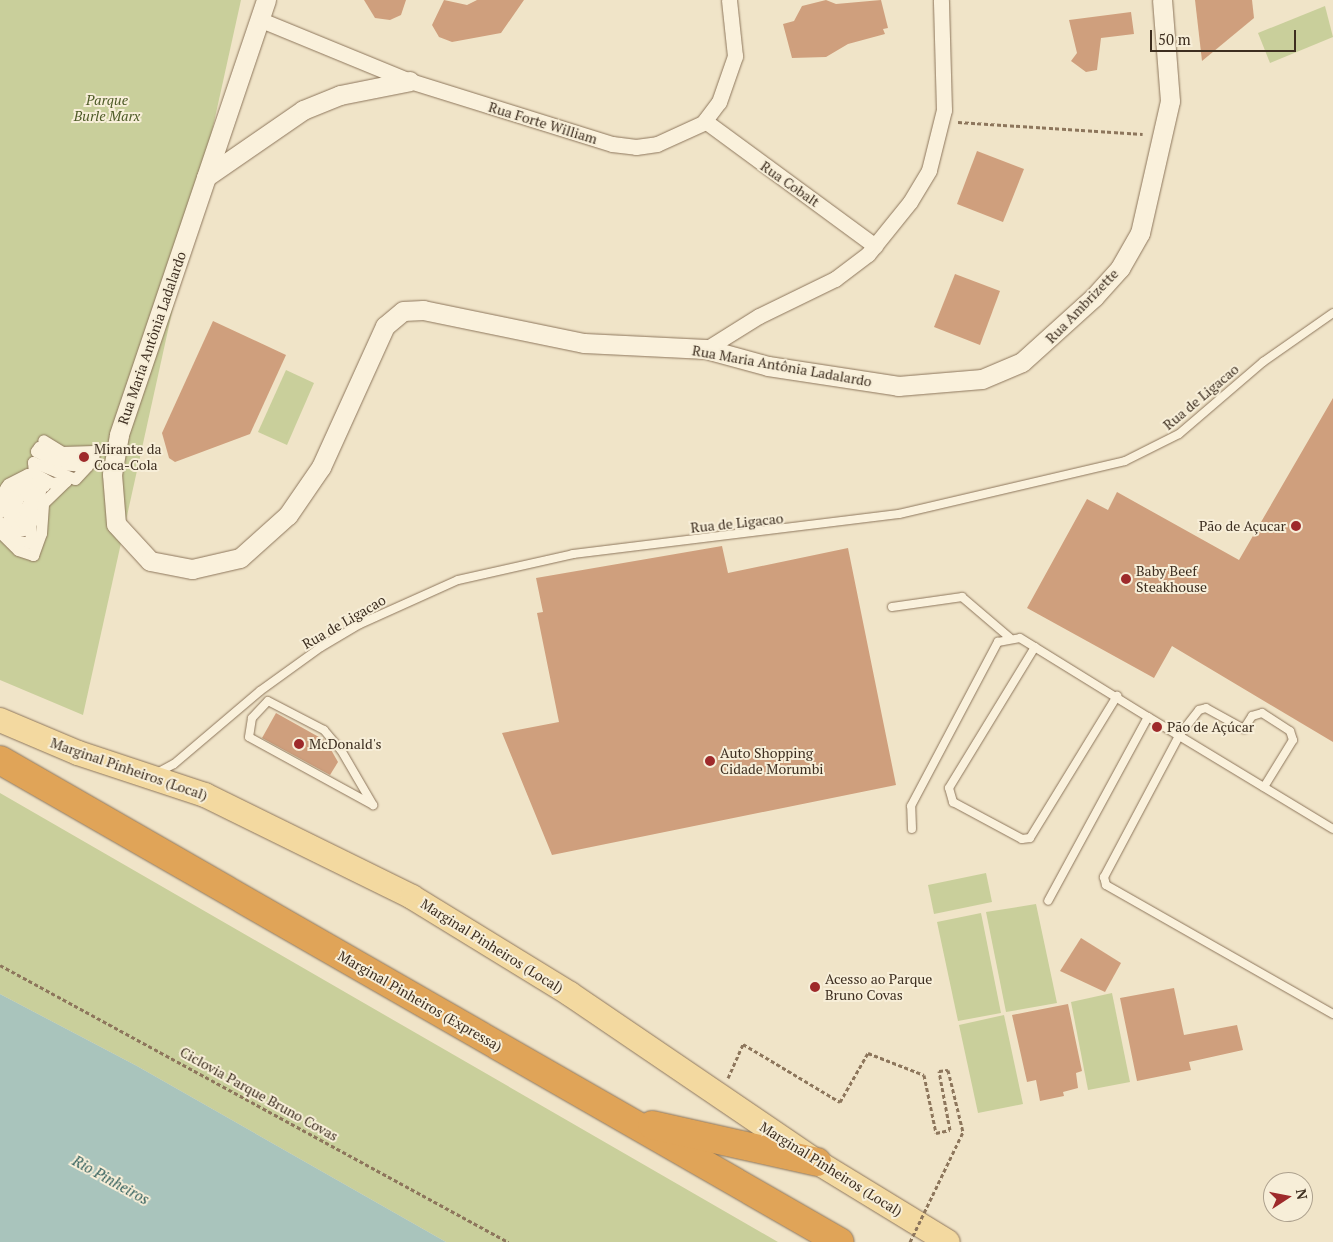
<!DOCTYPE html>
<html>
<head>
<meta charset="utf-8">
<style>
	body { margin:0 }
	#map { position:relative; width:1333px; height:1242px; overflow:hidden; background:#f0e4c8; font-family:"PT Serif",serif }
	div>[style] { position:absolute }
	.green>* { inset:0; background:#c9cf9b }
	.water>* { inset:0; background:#a9c4bc }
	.building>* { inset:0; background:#cf9f7d }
	.path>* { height:3px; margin-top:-1.5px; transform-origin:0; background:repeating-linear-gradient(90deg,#8d765c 0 4px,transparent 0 6.5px) }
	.roads { filter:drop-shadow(0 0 1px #8d765c) drop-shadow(0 0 1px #8d765c) }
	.service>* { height:8px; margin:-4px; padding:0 4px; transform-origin:4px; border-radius:4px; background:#faf1dc }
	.pedestrian>* { height:11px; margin:-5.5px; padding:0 5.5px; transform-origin:5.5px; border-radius:5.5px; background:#faf1dc }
	.minor>* { height:15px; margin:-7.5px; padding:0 7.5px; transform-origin:7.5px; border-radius:7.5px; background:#faf1dc }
	.tertiary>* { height:19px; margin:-9.5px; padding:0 9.5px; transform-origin:9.5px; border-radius:9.5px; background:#faf1dc }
	.primary>* { height:24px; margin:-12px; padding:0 12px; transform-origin:12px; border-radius:12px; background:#f3d9a0 }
	.motorway>* { height:28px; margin:-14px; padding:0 14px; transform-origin:14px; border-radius:14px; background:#e0a458 }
	.path-bridge>* { height:3px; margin-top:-1.5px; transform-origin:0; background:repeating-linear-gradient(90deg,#8d765c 0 4px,transparent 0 6.5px) }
	.dots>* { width:14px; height:14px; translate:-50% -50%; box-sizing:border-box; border:2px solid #f7eed8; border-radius:50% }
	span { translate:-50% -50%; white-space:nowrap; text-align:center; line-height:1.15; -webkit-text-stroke:4px #f7eed8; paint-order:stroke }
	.park-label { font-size:14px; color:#4d5a26; font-style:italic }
	.street-label { font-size:14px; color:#3d2e20 }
	.poi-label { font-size:14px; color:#3d2e20 }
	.left { translate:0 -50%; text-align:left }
	.right { translate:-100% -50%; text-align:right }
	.water-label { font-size:15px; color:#2f5d5a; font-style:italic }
	.north { position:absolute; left:1263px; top:1172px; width:50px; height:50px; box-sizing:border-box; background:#f7eed8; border:1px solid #ada18e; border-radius:50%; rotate:79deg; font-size:14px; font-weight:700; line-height:20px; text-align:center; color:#3d2e20 }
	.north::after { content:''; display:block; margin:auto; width:18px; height:22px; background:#9e2a2b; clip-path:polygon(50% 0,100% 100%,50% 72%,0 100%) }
	.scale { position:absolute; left:1150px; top:30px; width:146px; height:22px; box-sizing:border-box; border:2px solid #3d2e20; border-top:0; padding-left:6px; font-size:15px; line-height:18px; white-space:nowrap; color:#3d2e20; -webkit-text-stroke:4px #f7eed8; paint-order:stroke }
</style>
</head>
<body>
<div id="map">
	<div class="green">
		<i style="clip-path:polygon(0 0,241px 0,83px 715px,0 680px)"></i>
		<i style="clip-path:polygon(1325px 6px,1333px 37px,1270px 63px,1258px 33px)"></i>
		<i style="clip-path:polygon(286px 370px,314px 383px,287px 445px,258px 432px)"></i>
		<i style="clip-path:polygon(0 793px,778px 1242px,446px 1242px,137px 1066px,0 994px)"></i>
		<i style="clip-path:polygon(986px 873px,992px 902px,934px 914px,928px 885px)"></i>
		<i style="clip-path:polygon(1036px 904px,1057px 1003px,1006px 1012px,986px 912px)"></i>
		<i style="clip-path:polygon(981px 913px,1001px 1013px,958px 1021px,937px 922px)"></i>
		<i style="clip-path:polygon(1112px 993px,1130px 1082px,1088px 1090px,1071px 1002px)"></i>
		<i style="clip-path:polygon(1004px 1015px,1023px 1104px,978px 1113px,959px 1025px)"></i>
	</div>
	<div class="water">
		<i style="clip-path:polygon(0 994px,137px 1066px,446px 1242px,0 1242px)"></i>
	</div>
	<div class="building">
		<i style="clip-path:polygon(364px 0,406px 0,401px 15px,390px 20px,375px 18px)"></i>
		<i style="clip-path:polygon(444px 0,467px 5px,477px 0,524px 0,501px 33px,452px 42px,439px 37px,432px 25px)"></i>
		<i style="clip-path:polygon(826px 0,836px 4px,881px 0,888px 28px,883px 29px,885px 34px,848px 44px,826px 57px,792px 58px,783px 24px,794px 21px,802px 6px)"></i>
		<i style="clip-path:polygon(1195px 0,1252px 0,1254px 18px,1202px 61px)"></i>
		<i style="clip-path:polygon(1131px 12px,1134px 34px,1101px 38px,1097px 70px,1086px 72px,1071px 61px,1077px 53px,1069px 20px)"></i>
		<i style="clip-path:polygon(977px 151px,1024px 169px,1003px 222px,957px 204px)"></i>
		<i style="clip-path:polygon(955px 274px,1000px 291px,980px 345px,934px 327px)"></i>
		<i style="clip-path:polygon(213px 321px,286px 355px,250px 434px,175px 462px,169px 458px,162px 433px)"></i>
		<i style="clip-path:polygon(1333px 398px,1333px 742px,1172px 646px,1154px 678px,1027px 608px,1087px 499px,1108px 510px,1117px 492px,1239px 560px)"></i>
		<i style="clip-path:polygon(722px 546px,728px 573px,848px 548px,896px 785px,552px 855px,502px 733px,559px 722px,537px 613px,543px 612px,536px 578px)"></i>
		<i style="clip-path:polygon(276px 713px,326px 741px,338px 762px,330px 775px,262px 738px)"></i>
		<i style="clip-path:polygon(1081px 938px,1121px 963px,1105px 992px,1060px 971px)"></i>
		<i style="clip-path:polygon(1174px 988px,1184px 1035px,1237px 1025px,1243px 1050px,1189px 1062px,1191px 1070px,1137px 1081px,1120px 998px)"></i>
		<i style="clip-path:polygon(1068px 1004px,1082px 1071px,1076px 1073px,1078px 1088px,1063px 1092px,1064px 1096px,1040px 1101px,1036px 1080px,1027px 1082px,1012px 1015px)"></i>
	</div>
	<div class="path">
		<i style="left:958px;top:122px;width:185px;rotate:3.7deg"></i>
		<i style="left:0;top:965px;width:579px;rotate:28.6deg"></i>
		<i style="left:728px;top:1078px;width:37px;rotate:-66deg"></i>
		<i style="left:743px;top:1044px;width:113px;rotate:30.9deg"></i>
		<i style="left:840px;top:1102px;width:56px;rotate:-60.3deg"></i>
		<i style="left:868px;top:1053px;width:60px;rotate:21.4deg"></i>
		<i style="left:924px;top:1075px;width:59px;rotate:78.3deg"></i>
		<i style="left:936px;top:1133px;width:14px;rotate:-12deg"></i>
		<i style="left:950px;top:1130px;width:60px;rotate:-100.6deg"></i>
		<i style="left:939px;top:1071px;width:9px;rotate:-6deg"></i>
		<i style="left:948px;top:1070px;width:64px;rotate:76.4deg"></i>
	</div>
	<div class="roads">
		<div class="service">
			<i style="left:892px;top:607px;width:71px;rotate:-8.1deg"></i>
			<i style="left:962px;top:597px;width:62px;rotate:40.4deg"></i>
			<i style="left:1035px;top:647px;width:165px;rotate:121.4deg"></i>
			<i style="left:949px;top:788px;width:15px;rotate:74deg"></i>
			<i style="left:953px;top:802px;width:78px;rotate:28.2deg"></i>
			<i style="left:1022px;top:839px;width:8px;rotate:-7deg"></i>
			<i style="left:1030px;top:838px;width:167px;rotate:-58.5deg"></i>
			<i style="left:268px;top:701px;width:63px;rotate:27.4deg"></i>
			<i style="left:324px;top:730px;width:26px;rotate:50deg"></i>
			<i style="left:341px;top:750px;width:64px;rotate:59.8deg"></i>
			<i style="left:373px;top:805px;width:141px;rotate:-151.3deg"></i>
			<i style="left:249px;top:737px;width:19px;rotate:-81deg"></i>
			<i style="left:252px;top:718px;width:23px;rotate:-47deg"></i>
			<i style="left:1148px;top:717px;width:216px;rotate:31.2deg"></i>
			<i style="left:155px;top:774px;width:21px;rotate:-28deg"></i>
			<i style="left:174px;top:764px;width:113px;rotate:-40.3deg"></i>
			<i style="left:260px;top:691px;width:75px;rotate:-35.8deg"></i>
			<i style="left:321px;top:647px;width:45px;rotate:-30.5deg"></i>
			<i style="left:360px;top:624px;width:107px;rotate:-24.2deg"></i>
			<i style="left:458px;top:580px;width:118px;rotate:-12.7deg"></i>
			<i style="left:573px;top:554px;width:328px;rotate:-7deg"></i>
			<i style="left:899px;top:514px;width:232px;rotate:-13.2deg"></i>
			<i style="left:1125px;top:461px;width:60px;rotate:-26.6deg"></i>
			<i style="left:1179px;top:434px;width:111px;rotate:-40.6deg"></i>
			<i style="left:1263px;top:362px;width:85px;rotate:-35deg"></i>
			<i style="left:1264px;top:787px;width:55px;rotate:-58.3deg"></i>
			<i style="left:1293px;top:740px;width:9px;rotate:-108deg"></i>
			<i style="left:1290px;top:731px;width:33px;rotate:-147deg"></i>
			<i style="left:1262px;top:713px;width:10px;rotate:163deg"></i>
			<i style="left:1252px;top:716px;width:15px;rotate:122deg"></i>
			<i style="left:1244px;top:729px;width:43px;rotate:-151.1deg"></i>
			<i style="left:1206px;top:708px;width:7px;rotate:164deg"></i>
			<i style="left:1199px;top:710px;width:33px;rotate:128deg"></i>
			<i style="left:1179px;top:736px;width:160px;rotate:118deg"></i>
			<i style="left:1104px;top:877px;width:8px;rotate:76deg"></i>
			<i style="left:1106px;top:885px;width:261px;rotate:29.6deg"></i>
			<i style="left:912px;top:829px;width:23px;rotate:-92deg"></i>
			<i style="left:911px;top:806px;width:186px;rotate:-62.1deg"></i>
			<i style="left:998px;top:642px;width:22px;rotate:-10deg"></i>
			<i style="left:1020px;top:638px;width:150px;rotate:31.7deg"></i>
			<i style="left:1148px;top:717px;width:209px;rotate:118.5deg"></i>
		</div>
		<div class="pedestrian">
			<i style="left:19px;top:495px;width:13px;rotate:4deg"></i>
			<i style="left:32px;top:496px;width:29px;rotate:119deg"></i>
			<i style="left:18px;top:521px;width:13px;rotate:-103deg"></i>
			<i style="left:15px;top:508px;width:14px;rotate:-73deg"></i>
			<i style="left:19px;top:495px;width:4px;rotate:-76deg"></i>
			<i style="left:20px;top:491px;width:20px"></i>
			<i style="left:40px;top:491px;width:34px;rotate:120deg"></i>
			<i style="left:23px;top:520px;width:10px;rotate:90deg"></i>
			<i style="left:23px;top:530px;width:8px;rotate:173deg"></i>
			<i style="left:15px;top:531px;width:12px;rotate:-125deg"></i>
			<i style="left:8px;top:521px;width:30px;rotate:-81deg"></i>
			<i style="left:13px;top:491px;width:25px;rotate:-27deg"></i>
			<i style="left:35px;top:480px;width:11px;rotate:34deg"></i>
			<i style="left:0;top:496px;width:14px;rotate:-56deg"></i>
			<i style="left:8px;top:484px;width:22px;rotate:-27deg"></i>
			<i style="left:28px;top:474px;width:12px;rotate:132deg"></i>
			<i style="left:20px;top:483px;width:15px;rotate:164deg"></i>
			<i style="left:0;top:512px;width:22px;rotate:-77deg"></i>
			<i style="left:0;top:522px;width:26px;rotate:47deg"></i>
			<i style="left:18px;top:541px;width:13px;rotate:9deg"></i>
			<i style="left:31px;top:543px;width:18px;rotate:-93deg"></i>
			<i style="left:30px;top:525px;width:28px;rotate:-63deg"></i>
			<i style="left:0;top:532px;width:25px;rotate:45deg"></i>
			<i style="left:18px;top:550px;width:16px;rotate:18deg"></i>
			<i style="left:33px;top:555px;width:23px;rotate:-70deg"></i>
			<i style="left:41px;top:533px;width:30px;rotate:-86deg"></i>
			<i style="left:43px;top:503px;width:32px;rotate:-44deg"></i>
			<i style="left:66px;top:481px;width:14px;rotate:172deg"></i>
			<i style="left:52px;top:483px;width:21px;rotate:-151deg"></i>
			<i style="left:34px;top:473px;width:11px;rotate:-95deg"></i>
			<i style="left:33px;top:462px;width:45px;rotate:22deg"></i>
			<i style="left:75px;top:479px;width:18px;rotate:-47deg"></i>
			<i style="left:87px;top:466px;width:26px;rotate:-176deg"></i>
			<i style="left:61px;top:464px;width:28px;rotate:-153deg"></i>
			<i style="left:36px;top:451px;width:5px;rotate:-53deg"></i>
			<i style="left:39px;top:447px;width:21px;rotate:39deg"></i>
			<i style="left:55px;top:460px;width:38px;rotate:3deg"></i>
			<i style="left:93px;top:462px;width:11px;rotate:-85deg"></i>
			<i style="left:94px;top:451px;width:32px;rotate:178deg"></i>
			<i style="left:62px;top:452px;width:22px;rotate:-148deg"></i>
		</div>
		<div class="minor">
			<i style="left:261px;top:20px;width:161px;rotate:22.3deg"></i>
			<i style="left:410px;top:81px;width:212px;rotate:17.3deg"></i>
			<i style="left:612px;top:144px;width:24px;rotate:7deg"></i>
			<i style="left:636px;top:147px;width:21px;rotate:-8deg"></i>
			<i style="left:657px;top:144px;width:51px;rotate:-24.5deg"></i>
			<i style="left:703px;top:123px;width:26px;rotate:-53deg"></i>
			<i style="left:719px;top:102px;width:49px;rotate:-70.8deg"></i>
			<i style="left:735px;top:56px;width:56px;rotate:-96.1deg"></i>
			<i style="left:705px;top:121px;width:211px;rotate:36.3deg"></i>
			<i style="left:706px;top:349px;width:62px;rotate:-31.9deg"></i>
			<i style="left:759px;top:316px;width:85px;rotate:-26deg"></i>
			<i style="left:835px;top:279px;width:41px;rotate:-37.1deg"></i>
			<i style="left:868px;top:254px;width:67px;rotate:-51.1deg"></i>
			<i style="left:910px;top:202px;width:37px;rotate:-59deg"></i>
			<i style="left:929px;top:170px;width:62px;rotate:-76deg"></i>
			<i style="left:944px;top:110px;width:110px;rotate:-91.6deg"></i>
		</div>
		<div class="tertiary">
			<i style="left:266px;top:0;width:459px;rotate:108.7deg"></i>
			<i style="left:119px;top:435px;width:40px;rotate:100deg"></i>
			<i style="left:112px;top:474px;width:50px;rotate:85.4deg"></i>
			<i style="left:116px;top:524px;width:50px;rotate:47.4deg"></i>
			<i style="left:150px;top:561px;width:43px;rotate:10.8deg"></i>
			<i style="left:192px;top:569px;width:49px;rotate:-12.9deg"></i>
			<i style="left:240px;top:558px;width:64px;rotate:-41.9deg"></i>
			<i style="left:288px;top:515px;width:58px;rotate:-55.5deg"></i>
			<i style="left:321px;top:467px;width:155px;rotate:-65.6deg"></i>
			<i style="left:385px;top:326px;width:23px;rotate:-40deg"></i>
			<i style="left:403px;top:311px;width:20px;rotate:-3deg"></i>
			<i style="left:423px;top:310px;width:164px;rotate:11.6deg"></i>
			<i style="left:584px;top:343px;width:122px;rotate:2.8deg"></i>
			<i style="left:706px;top:349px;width:64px;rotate:15.3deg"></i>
			<i style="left:768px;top:366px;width:132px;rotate:8.7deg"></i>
			<i style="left:898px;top:386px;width:84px;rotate:-4.8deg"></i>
			<i style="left:982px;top:379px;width:43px;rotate:-23deg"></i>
			<i style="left:1022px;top:362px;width:97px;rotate:-42.1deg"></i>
			<i style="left:1094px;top:297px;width:39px;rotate:-48deg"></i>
			<i style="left:1120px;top:268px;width:40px;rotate:-60.3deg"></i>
			<i style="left:1140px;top:233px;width:135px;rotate:-77.2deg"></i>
			<i style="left:1170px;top:101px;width:101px;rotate:-94.5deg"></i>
			<i style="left:206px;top:177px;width:118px;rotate:-34.6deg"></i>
			<i style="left:303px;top:110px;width:40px;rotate:-22deg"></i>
			<i style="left:340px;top:95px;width:71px;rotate:-11.3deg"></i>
		</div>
		<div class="primary">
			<i style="left:0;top:720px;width:85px;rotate:22.9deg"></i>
			<i style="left:78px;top:753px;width:134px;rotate:18.3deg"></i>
			<i style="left:205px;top:795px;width:231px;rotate:26.2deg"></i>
			<i style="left:412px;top:897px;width:185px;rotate:31.5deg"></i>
			<i style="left:570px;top:994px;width:299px;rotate:34.2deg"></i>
			<i style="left:817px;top:1162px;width:153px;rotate:31.4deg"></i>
		</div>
		<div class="motorway">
			<i style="left:0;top:760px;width:968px;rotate:29.85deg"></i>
			<i style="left:652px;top:1125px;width:169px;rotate:12.6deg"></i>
		</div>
	</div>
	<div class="path-bridge">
		<i style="left:910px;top:1242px;width:122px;rotate:-64.3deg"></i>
	</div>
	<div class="dots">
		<i style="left:84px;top:457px;background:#9e2a2b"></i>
		<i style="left:1296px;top:526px;background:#9e2a2b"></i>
		<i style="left:1126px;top:579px;background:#9e2a2b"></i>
		<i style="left:1157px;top:727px;background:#9e2a2b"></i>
		<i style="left:299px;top:744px;background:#9e2a2b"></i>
		<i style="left:710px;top:761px;background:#9e2a2b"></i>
		<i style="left:815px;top:987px;background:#9e2a2b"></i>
	</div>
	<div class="park-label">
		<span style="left:107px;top:108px">Parque<br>Burle Marx</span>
	</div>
	<div class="street-label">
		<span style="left:543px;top:123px;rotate:17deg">Rua Forte William</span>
		<span style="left:790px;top:184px;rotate:35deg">Rua Cobalt</span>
		<span style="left:1082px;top:306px;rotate:-46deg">Rua Ambrizette</span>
		<span style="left:152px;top:338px;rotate:-71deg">Rua Maria Antônia Ladalardo</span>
		<span style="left:782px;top:366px;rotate:10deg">Rua Maria Antônia Ladalardo</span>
		<span style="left:1201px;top:397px;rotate:-40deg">Rua de Ligacao</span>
		<span style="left:737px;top:523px;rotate:-6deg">Rua de Ligacao</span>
		<span style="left:344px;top:622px;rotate:-30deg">Rua de Ligacao</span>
		<span style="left:129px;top:769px;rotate:19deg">Marginal Pinheiros (Local)</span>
		<span style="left:492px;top:946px;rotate:32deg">Marginal Pinheiros (Local)</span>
		<span style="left:420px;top:1001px;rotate:30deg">Marginal Pinheiros (Expressa)</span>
		<span style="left:259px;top:1094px;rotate:29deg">Ciclovia Parque Bruno Covas</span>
		<span style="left:831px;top:1169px;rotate:32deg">Marginal Pinheiros (Local)</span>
	</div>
	<div class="poi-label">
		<span class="left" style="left:94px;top:457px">Mirante da<br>Coca-Cola</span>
		<span class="right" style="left:1286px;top:526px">Pão de Açucar</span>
		<span class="left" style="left:1136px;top:579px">Baby Beef<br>Steakhouse</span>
		<span class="left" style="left:1167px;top:727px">Pão de Açúcar</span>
		<span class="left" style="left:309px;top:744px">McDonald's</span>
		<span class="left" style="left:720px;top:761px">Auto Shopping<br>Cidade Morumbi</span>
		<span class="left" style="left:825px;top:987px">Acesso ao Parque<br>Bruno Covas</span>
	</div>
	<div class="water-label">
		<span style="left:111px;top:1180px;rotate:29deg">Rio Pinheiros</span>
	</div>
	<div class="north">N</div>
	<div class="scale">50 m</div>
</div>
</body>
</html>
